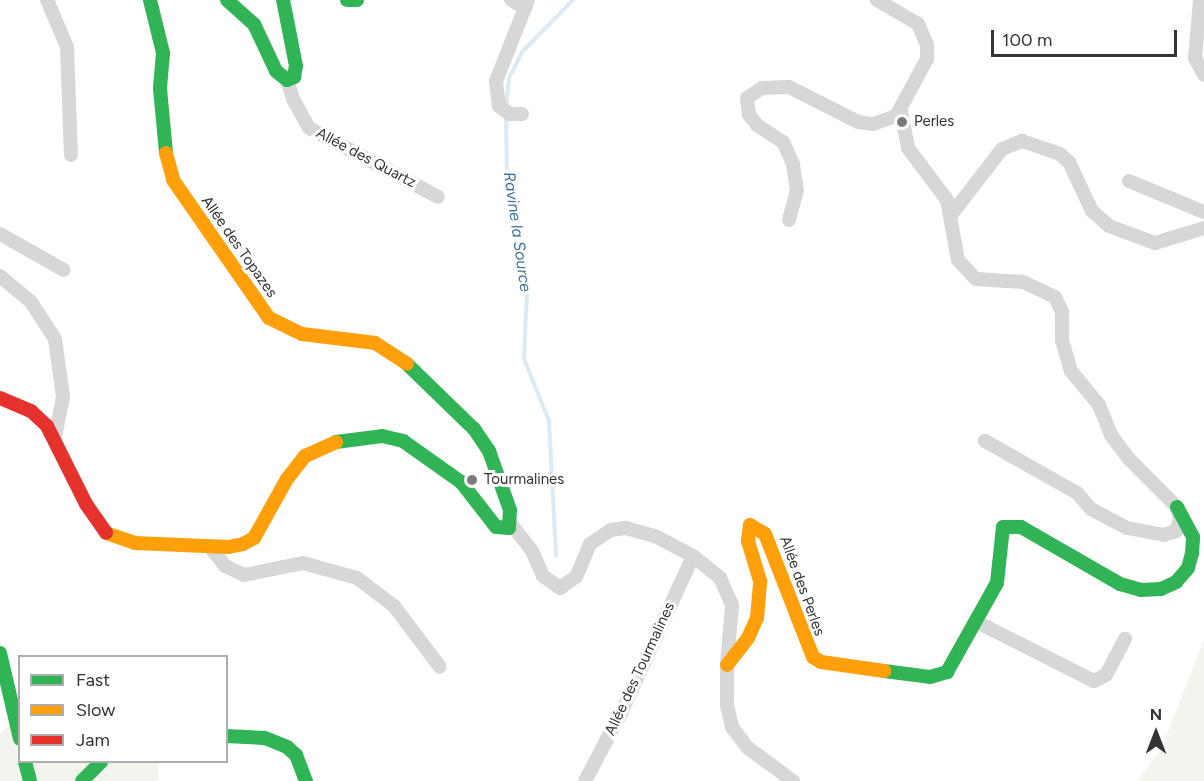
<!DOCTYPE html>
<html>
<head>
<meta charset="utf-8">
<style>
	body { margin:0 }
	#map { position:relative; width:1204px; height:781px; overflow:hidden; background:#fff; font-family:Figtree,sans-serif }
	div>[style] { position:absolute }
	.green>* { inset:0; background:#f1f5ed }
	.stream>* { height:4px; margin:-2px; padding:0 2px; transform-origin:2px; border-radius:2px; background:#ddeaf4 }
	.street>* { height:14px; margin:-7px; padding:0 7px; transform-origin:7px; border-radius:7px; background:#d7d7d7 }
	.fast>* { height:14px; margin:-7px; padding:0 7px; transform-origin:7px; border-radius:7px; background:#30b455 }
	.slow>* { height:14px; margin:-7px; padding:0 7px; transform-origin:7px; border-radius:7px; background:#ff9f0a }
	.jam>* { height:14px; margin:-7px; padding:0 7px; transform-origin:7px; border-radius:7px; background:#e5322d }
	.dots>* { width:16px; height:16px; translate:-50% -50%; box-sizing:border-box; border:3px solid #fff; border-radius:50% }
	span { translate:-50% -50%; white-space:nowrap; text-align:center; line-height:1.15; -webkit-text-stroke:6px #fff; paint-order:stroke }
	.poi-label { font-size:15px; color:#333 }
	.left { translate:0 -50%; text-align:left }
	.street-label { font-size:15px; color:#333 }
	.water-label { font-size:16px; color:#3c739a; font-style:italic }
	.legend { position:absolute; left:18px; top:655px; width:210px; height:108px; box-sizing:border-box; background:#fff; border:2px solid #adadad; margin:0; padding:8px 10px; list-style:none; font-size:18px; color:#333 }
	.legend li { display:flex; align-items:center; gap:12px; height:30px }
	.legend b { width:30px; border:2px solid #adadad }
	.north { position:absolute; left:1126px; top:703px; width:60px; height:60px; -webkit-text-stroke:4px #fff; paint-order:stroke; rotate:0deg; font-size:16px; font-weight:700; line-height:24px; text-align:center; color:#333 }
	.north::after { content:''; display:block; margin:auto; width:21px; height:27px; background:#333; clip-path:polygon(50% 0,100% 100%,50% 72%,0 100%) }
	.scale { position:absolute; left:991px; top:30px; width:186px; height:27px; box-sizing:border-box; border:3px solid #333; border-top:0; padding-left:8px; font-size:18px; line-height:21px; white-space:nowrap; color:#333; -webkit-text-stroke:4px #fff; paint-order:stroke }
</style>
</head>
<body>
<div id="map">
	<div class="green">
		<i style="clip-path:polygon(1204px 640px,1204px 781px,1137px 781px,1161px 750px)"></i>
		<i style="clip-path:polygon(19px 714px,20px 762px,158px 762px,159px 781px,0 781px,0 734px)"></i>
	</div>
	<div class="stream">
		<i style="left:506px;top:107px;width:29px;rotate:-84deg"></i>
		<i style="left:509px;top:78px;width:29px;rotate:-63deg"></i>
		<i style="left:522px;top:52px;width:73px;rotate:-45.6deg"></i>
		<i style="left:506px;top:115px;width:66px;rotate:89.1deg"></i>
		<i style="left:507px;top:181px;width:62px;rotate:78.9deg"></i>
		<i style="left:519px;top:242px;width:33px;rotate:88deg"></i>
		<i style="left:520px;top:275px;width:18px;rotate:68deg"></i>
		<i style="left:527px;top:292px;width:67px;rotate:92.6deg"></i>
		<i style="left:524px;top:359px;width:67px;rotate:68deg"></i>
		<i style="left:549px;top:421px;width:135px;rotate:87deg"></i>
	</div>
	<div class="street">
		<i style="left:47px;top:0;width:51px;rotate:66.9deg"></i>
		<i style="left:67px;top:47px;width:108px;rotate:87.9deg"></i>
		<i style="left:511px;top:0;width:16px;rotate:30deg"></i>
		<i style="left:1200px;top:0;width:58px;rotate:94.9deg"></i>
		<i style="left:1195px;top:58px;width:19px;rotate:62deg"></i>
		<i style="left:287px;top:80px;width:20px;rotate:72deg"></i>
		<i style="left:293px;top:99px;width:33px;rotate:61deg"></i>
		<i style="left:309px;top:128px;width:146px;rotate:28.1deg"></i>
		<i style="left:901px;top:111px;width:38px;rotate:79deg"></i>
		<i style="left:908px;top:148px;width:65px;rotate:53.1deg"></i>
		<i style="left:947px;top:200px;width:61px;rotate:79.6deg"></i>
		<i style="left:958px;top:260px;width:26px;rotate:47deg"></i>
		<i style="left:976px;top:279px;width:47px;rotate:3.7deg"></i>
		<i style="left:1023px;top:282px;width:35px;rotate:25deg"></i>
		<i style="left:1055px;top:297px;width:17px;rotate:65deg"></i>
		<i style="left:1062px;top:312px;width:28px;rotate:90deg"></i>
		<i style="left:1062px;top:340px;width:32px;rotate:74deg"></i>
		<i style="left:1071px;top:371px;width:44px;rotate:50.5deg"></i>
		<i style="left:1099px;top:405px;width:32px;rotate:68deg"></i>
		<i style="left:1111px;top:435px;width:30px;rotate:53deg"></i>
		<i style="left:1129px;top:459px;width:68px;rotate:45deg"></i>
		<i style="left:1177px;top:507px;width:13px;rotate:77deg"></i>
		<i style="left:1180px;top:520px;width:12px;rotate:110deg"></i>
		<i style="left:1176px;top:531px;width:13px;rotate:162deg"></i>
		<i style="left:1164px;top:535px;width:38px;rotate:-169deg"></i>
		<i style="left:1127px;top:528px;width:41px;rotate:-152.2deg"></i>
		<i style="left:1091px;top:509px;width:21px;rotate:-131deg"></i>
		<i style="left:1077px;top:493px;width:106px;rotate:-150.5deg"></i>
		<i style="left:522px;top:114px;width:12px;rotate:180deg"></i>
		<i style="left:510px;top:114px;width:14px;rotate:-144deg"></i>
		<i style="left:499px;top:106px;width:25px;rotate:-97deg"></i>
		<i style="left:496px;top:81px;width:87px;rotate:-68.4deg"></i>
		<i style="left:1129px;top:181px;width:81px;rotate:22.5deg"></i>
		<i style="left:951px;top:215px;width:83px;rotate:-52.3deg"></i>
		<i style="left:1002px;top:149px;width:22px;rotate:-22deg"></i>
		<i style="left:1022px;top:141px;width:40px;rotate:18.9deg"></i>
		<i style="left:1060px;top:154px;width:12px;rotate:42deg"></i>
		<i style="left:1069px;top:162px;width:54px;rotate:64.9deg"></i>
		<i style="left:1092px;top:211px;width:23px;rotate:41deg"></i>
		<i style="left:1109px;top:226px;width:49px;rotate:20.3deg"></i>
		<i style="left:1155px;top:243px;width:51px;rotate:-17deg"></i>
		<i style="left:789px;top:220px;width:31px;rotate:-75deg"></i>
		<i style="left:797px;top:190px;width:26px;rotate:-99deg"></i>
		<i style="left:793px;top:164px;width:24px;rotate:-114deg"></i>
		<i style="left:783px;top:142px;width:30px;rotate:-147deg"></i>
		<i style="left:758px;top:126px;width:14px;rotate:-129deg"></i>
		<i style="left:749px;top:115px;width:17px;rotate:-97deg"></i>
		<i style="left:747px;top:98px;width:18px;rotate:-34deg"></i>
		<i style="left:762px;top:88px;width:27px;rotate:-2deg"></i>
		<i style="left:789px;top:87px;width:77px;rotate:26.9deg"></i>
		<i style="left:858px;top:122px;width:15px;rotate:8deg"></i>
		<i style="left:873px;top:124px;width:24px;rotate:-19deg"></i>
		<i style="left:896px;top:116px;width:65px;rotate:-61.5deg"></i>
		<i style="left:927px;top:59px;width:14px;rotate:-90deg"></i>
		<i style="left:927px;top:45px;width:23px;rotate:-113deg"></i>
		<i style="left:918px;top:24px;width:48px;rotate:-149.7deg"></i>
		<i style="left:0;top:234px;width:73px;rotate:29.4deg"></i>
		<i style="left:0;top:276px;width:40px;rotate:40deg"></i>
		<i style="left:31px;top:302px;width:44px;rotate:57deg"></i>
		<i style="left:55px;top:339px;width:59px;rotate:82.1deg"></i>
		<i style="left:63px;top:397px;width:41px;rotate:101.3deg"></i>
		<i style="left:511px;top:524px;width:34px;rotate:52deg"></i>
		<i style="left:532px;top:551px;width:27px;rotate:66deg"></i>
		<i style="left:543px;top:576px;width:21px;rotate:35deg"></i>
		<i style="left:560px;top:588px;width:19px;rotate:-35deg"></i>
		<i style="left:576px;top:577px;width:36px;rotate:-67deg"></i>
		<i style="left:590px;top:544px;width:25px;rotate:-34deg"></i>
		<i style="left:611px;top:530px;width:15px;rotate:-8deg"></i>
		<i style="left:626px;top:528px;width:32px;rotate:16deg"></i>
		<i style="left:657px;top:537px;width:41px;rotate:27.8deg"></i>
		<i style="left:693px;top:556px;width:35px;rotate:39deg"></i>
		<i style="left:720px;top:578px;width:30px;rotate:66deg"></i>
		<i style="left:732px;top:605px;width:60px;rotate:94.8deg"></i>
		<i style="left:727px;top:665px;width:40px;rotate:90deg"></i>
		<i style="left:727px;top:705px;width:23px;rotate:77deg"></i>
		<i style="left:732px;top:727px;width:26px;rotate:53deg"></i>
		<i style="left:748px;top:748px;width:56px;rotate:36.3deg"></i>
		<i style="left:209px;top:546px;width:26px;rotate:51deg"></i>
		<i style="left:225px;top:566px;width:21px;rotate:25deg"></i>
		<i style="left:244px;top:575px;width:60px;rotate:-11.5deg"></i>
		<i style="left:303px;top:563px;width:56px;rotate:15.5deg"></i>
		<i style="left:357px;top:578px;width:46px;rotate:37.1deg"></i>
		<i style="left:394px;top:606px;width:76px;rotate:53deg"></i>
		<i style="left:975px;top:621px;width:133px;rotate:26.8deg"></i>
		<i style="left:1094px;top:681px;width:13px;rotate:-27deg"></i>
		<i style="left:1106px;top:675px;width:41px;rotate:-62.2deg"></i>
		<i style="left:585px;top:781px;width:75px;rotate:-62.1deg"></i>
		<i style="left:620px;top:715px;width:175px;rotate:-65.3deg"></i>
	</div>
	<div class="fast">
		<i style="left:150px;top:0;width:55px;rotate:76.2deg"></i>
		<i style="left:163px;top:53px;width:36px;rotate:95deg"></i>
		<i style="left:160px;top:89px;width:64px;rotate:84.6deg"></i>
		<i style="left:227px;top:0;width:36px;rotate:42deg"></i>
		<i style="left:254px;top:24px;width:52px;rotate:64.9deg"></i>
		<i style="left:276px;top:71px;width:14px;rotate:39deg"></i>
		<i style="left:287px;top:80px;width:8px;rotate:-23deg"></i>
		<i style="left:294px;top:77px;width:11px;rotate:-80deg"></i>
		<i style="left:296px;top:66px;width:67px;rotate:-101.1deg"></i>
		<i style="left:347px;top:0;width:10px"></i>
		<i style="left:336px;top:442px;width:46px;rotate:-7.4deg"></i>
		<i style="left:382px;top:436px;width:22px;rotate:13deg"></i>
		<i style="left:403px;top:441px;width:71px;rotate:35.3deg"></i>
		<i style="left:461px;top:482px;width:57px;rotate:52.1deg"></i>
		<i style="left:496px;top:527px;width:13px;rotate:4deg"></i>
		<i style="left:509px;top:528px;width:18px;rotate:-87deg"></i>
		<i style="left:510px;top:510px;width:63px;rotate:-109.6deg"></i>
		<i style="left:489px;top:451px;width:27px;rotate:-124deg"></i>
		<i style="left:474px;top:429px;width:93px;rotate:-135.9deg"></i>
		<i style="left:0;top:653px;width:88px;rotate:76.9deg"></i>
		<i style="left:884px;top:671px;width:46px;rotate:7.4deg"></i>
		<i style="left:930px;top:677px;width:18px;rotate:-16deg"></i>
		<i style="left:947px;top:672px;width:102px;rotate:-60.7deg"></i>
		<i style="left:997px;top:583px;width:56px;rotate:-83.9deg"></i>
		<i style="left:1003px;top:527px;width:18px"></i>
		<i style="left:1021px;top:527px;width:114px;rotate:29.9deg"></i>
		<i style="left:1120px;top:584px;width:22px;rotate:16deg"></i>
		<i style="left:1141px;top:590px;width:20px;rotate:-3deg"></i>
		<i style="left:1161px;top:589px;width:17px;rotate:-25deg"></i>
		<i style="left:1176px;top:582px;width:18px;rotate:-49deg"></i>
		<i style="left:1188px;top:568px;width:16px;rotate:-75deg"></i>
		<i style="left:1192px;top:553px;width:16px;rotate:-86deg"></i>
		<i style="left:1193px;top:537px;width:34px;rotate:-118deg"></i>
		<i style="left:226px;top:736px;width:39px;rotate:3deg"></i>
		<i style="left:265px;top:738px;width:24px;rotate:22deg"></i>
		<i style="left:287px;top:747px;width:12px;rotate:42deg"></i>
		<i style="left:296px;top:755px;width:28px;rotate:69deg"></i>
		<i style="left:25px;top:762px;width:20px;rotate:75deg"></i>
		<i style="left:82px;top:781px;width:27px;rotate:-45deg"></i>
	</div>
	<div class="slow">
		<i style="left:166px;top:153px;width:28px;rotate:75deg"></i>
		<i style="left:173px;top:180px;width:168px;rotate:55.2deg"></i>
		<i style="left:269px;top:318px;width:37px;rotate:26deg"></i>
		<i style="left:302px;top:334px;width:74px;rotate:7deg"></i>
		<i style="left:375px;top:343px;width:38px;rotate:33deg"></i>
		<i style="left:106px;top:533px;width:31px;rotate:19deg"></i>
		<i style="left:135px;top:543px;width:93px;rotate:2.5deg"></i>
		<i style="left:228px;top:547px;width:15px;rotate:-11deg"></i>
		<i style="left:243px;top:544px;width:13px;rotate:-29deg"></i>
		<i style="left:254px;top:538px;width:68px;rotate:-60.8deg"></i>
		<i style="left:287px;top:479px;width:29px;rotate:-52deg"></i>
		<i style="left:305px;top:456px;width:34px;rotate:-24deg"></i>
		<i style="left:727px;top:665px;width:34px;rotate:-52deg"></i>
		<i style="left:748px;top:638px;width:22px;rotate:-66deg"></i>
		<i style="left:757px;top:618px;width:37px;rotate:-85deg"></i>
		<i style="left:760px;top:581px;width:42px;rotate:-106.7deg"></i>
		<i style="left:748px;top:541px;width:16px;rotate:-83deg"></i>
		<i style="left:750px;top:525px;width:17px;rotate:31deg"></i>
		<i style="left:765px;top:534px;width:132px;rotate:68.7deg"></i>
		<i style="left:813px;top:657px;width:9px;rotate:32deg"></i>
		<i style="left:821px;top:662px;width:64px;rotate:8.1deg"></i>
	</div>
	<div class="jam">
		<i style="left:0;top:398px;width:34px;rotate:23deg"></i>
		<i style="left:31px;top:411px;width:22px;rotate:43deg"></i>
		<i style="left:47px;top:426px;width:87px;rotate:63.4deg"></i>
		<i style="left:86px;top:504px;width:35px;rotate:55deg"></i>
	</div>
	<div class="dots">
		<i style="left:902px;top:122px;background:#7a7a7a"></i>
		<i style="left:472px;top:480px;background:#7a7a7a"></i>
	</div>
	<div class="poi-label">
		<span class="left" style="left:914px;top:122px">Perles</span>
		<span class="left" style="left:484px;top:480px">Tourmalines</span>
	</div>
	<div class="street-label">
		<span style="left:366px;top:158px;rotate:28deg">Allée des Quartz</span>
		<span style="left:239px;top:247px;rotate:55deg">Allée des Topazes</span>
		<span style="left:802px;top:586px;rotate:70deg">Allée des Perles</span>
		<span style="left:640px;top:669px;rotate:-65deg">Allée des Tourmalines</span>
	</div>
	<div class="water-label">
		<span style="left:517px;top:232px;rotate:82deg">Ravine la Source</span>
	</div>
	<ul class="legend">
	<li><b style="height:8px;background:#30b455"></b>Fast</li>
	<li><b style="height:8px;background:#ff9f0a"></b>Slow</li>
	<li><b style="height:8px;background:#e5322d"></b>Jam</li>
	</ul>
	<div class="north">N</div>
	<div class="scale">100 m</div>
</div>
</body>
</html>
